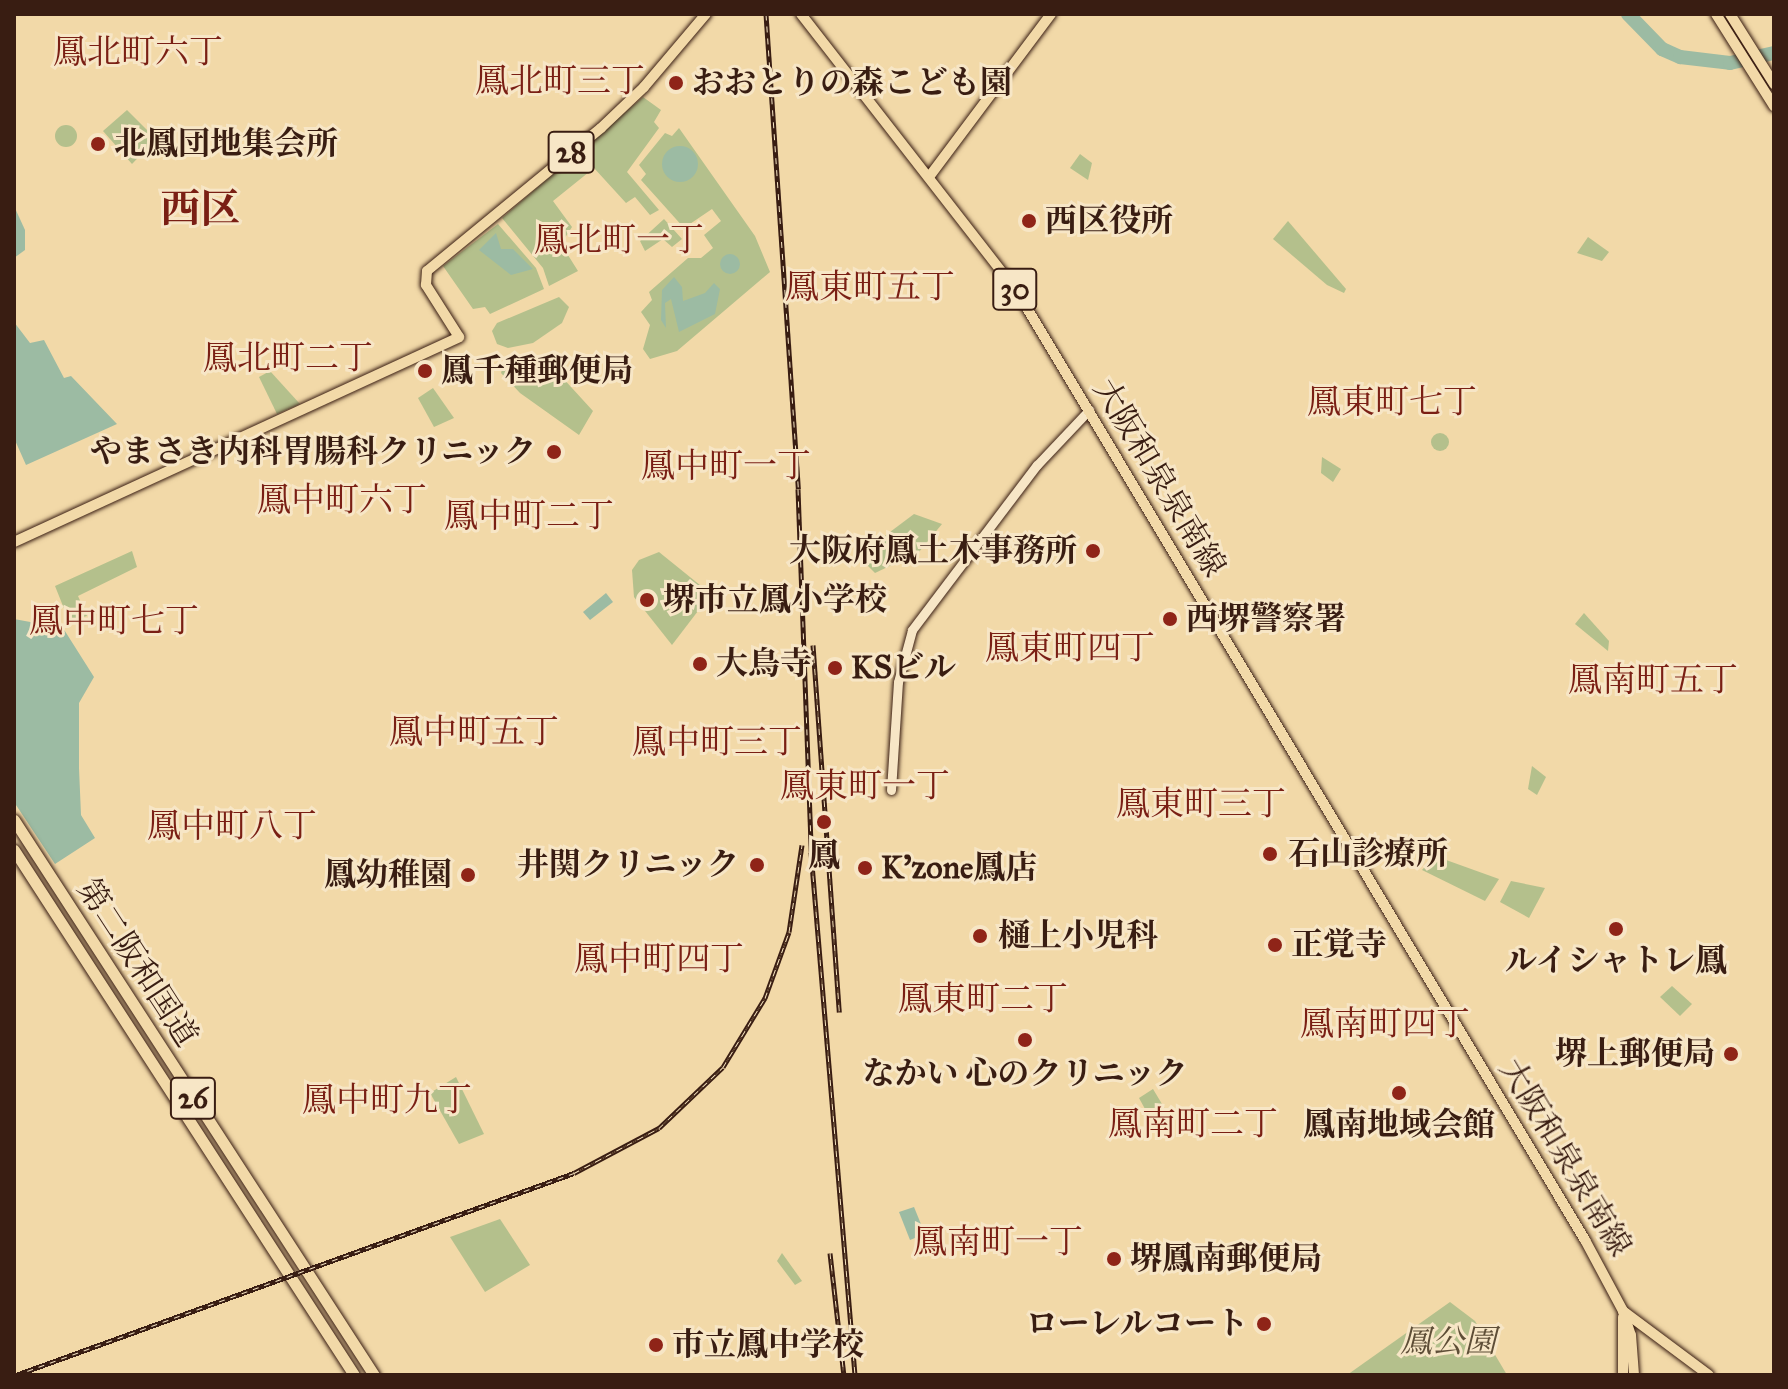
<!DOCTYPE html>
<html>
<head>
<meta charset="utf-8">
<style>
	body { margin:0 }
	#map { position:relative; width:1788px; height:1389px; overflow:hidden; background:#f2d9a8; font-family:"IM FELL Great Primer","Noto Serif JP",serif }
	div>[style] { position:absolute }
	.green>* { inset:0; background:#b4c08c }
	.round { border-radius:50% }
	.water>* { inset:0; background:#9cbba3 }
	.river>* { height:14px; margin:-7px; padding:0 7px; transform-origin:7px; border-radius:7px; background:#9cbba3 }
	.roads { filter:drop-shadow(0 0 2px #391d12) drop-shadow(0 0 2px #391d12) }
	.secondary>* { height:9px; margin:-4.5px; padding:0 4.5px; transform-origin:4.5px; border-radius:4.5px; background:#f7e6c6 }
	.primary>* { height:10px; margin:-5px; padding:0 5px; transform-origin:5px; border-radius:5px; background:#f2d9a8 }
	.highway>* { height:11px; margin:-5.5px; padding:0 5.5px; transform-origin:5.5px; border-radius:5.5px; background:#f2d9a8 }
	.rail>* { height:5px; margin-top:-2.5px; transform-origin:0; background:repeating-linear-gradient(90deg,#f7e6c6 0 6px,#391d12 0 12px); box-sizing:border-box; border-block:2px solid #391d12 }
	.dots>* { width:22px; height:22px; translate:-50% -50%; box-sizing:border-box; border:4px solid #f7e6c6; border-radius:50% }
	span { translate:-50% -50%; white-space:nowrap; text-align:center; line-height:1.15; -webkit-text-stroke:6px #f7e6c6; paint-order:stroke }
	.shield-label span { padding:2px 6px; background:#f7e6c6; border:2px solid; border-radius:6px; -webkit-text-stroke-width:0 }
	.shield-label { font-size:30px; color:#391d12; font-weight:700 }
	.poi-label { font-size:32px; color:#391d12; font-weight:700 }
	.left { translate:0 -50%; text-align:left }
	.right { translate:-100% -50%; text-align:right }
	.street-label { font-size:32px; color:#391d12 }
	.park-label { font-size:32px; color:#5e4e37; font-style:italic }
	.neighbourhood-label { font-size:34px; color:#7a1f14 }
	.district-label { font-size:40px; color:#7a1f14; font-weight:700 }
	.frame { position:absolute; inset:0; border:16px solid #391d12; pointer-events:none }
</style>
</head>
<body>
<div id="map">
	<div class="green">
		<i style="clip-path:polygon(643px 97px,661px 110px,654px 122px,659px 128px,627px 172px,659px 210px,650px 215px,635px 197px,626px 203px,594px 168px,553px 201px,572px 227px,561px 244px,578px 271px,549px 286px,543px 268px,502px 218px)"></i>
		<i style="clip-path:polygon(127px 110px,156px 139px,132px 164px,103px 131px)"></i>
		<i class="round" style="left:55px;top:125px;width:22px;height:22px"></i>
		<i style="clip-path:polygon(679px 128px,755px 236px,770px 272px,677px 351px,650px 359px,643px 349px,650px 325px,641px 312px,652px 300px,649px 292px,688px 258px,701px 258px,713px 248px,704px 235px,721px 221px,712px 209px,684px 228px,641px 180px,646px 174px,639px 165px,665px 133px,672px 136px)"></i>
		<i style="clip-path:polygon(1080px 154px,1092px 163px,1088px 180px,1070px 168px)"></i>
		<i style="clip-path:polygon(664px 219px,682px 239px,672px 247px,663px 239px,645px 251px,640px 241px)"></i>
		<i style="clip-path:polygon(1288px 221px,1346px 289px,1344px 293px,1327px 285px,1273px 239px)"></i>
		<i style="clip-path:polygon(498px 224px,536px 268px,544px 289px,490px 314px,485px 307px,473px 309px,443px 266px)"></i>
		<i style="clip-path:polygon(1588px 237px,1609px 252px,1602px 261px,1577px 253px)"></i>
		<i style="clip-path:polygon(559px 297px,569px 307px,562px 323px,533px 343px,508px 348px,497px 344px,492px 331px,497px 323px)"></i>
		<i style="clip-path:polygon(525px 354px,535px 367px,545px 365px,561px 376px,593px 411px,579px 435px,520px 393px,501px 373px,506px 357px)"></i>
		<i style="clip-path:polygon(270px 371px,300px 404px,277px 414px,259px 377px)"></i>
		<i style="clip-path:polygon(433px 388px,454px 418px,434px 427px,418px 398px)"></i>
		<i class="round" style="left:1431px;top:433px;width:18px;height:18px"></i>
		<i style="clip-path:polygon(1322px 457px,1341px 469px,1333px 482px,1321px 473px)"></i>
		<i style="clip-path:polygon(914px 514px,942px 524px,919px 552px,875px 573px,858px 556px)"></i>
		<i style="clip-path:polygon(132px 551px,137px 567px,78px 596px,87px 616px,69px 621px,55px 586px)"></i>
		<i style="clip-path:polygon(659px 552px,711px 594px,672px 645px,634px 597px,632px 570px,639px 560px)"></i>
		<i style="clip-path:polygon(1584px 613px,1609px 641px,1608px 651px,1575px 624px)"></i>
		<i style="clip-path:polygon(1532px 766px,1546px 777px,1537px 795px,1528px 789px)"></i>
		<i style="clip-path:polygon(1435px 856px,1499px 879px,1485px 901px,1422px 870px)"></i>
		<i style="clip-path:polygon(1511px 881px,1545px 888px,1529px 918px,1500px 902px)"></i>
		<i style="clip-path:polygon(1672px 986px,1692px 1004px,1680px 1016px,1660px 997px)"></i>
		<i style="clip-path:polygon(456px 1077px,484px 1134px,459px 1144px,430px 1093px)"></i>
		<i style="clip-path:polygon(1153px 1089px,1174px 1124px,1157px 1131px,1139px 1098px)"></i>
		<i style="clip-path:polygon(500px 1219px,530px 1265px,485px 1292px,450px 1237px)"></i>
		<i style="clip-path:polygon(782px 1253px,802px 1281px,795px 1285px,777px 1261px)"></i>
		<i style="clip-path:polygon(1450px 1302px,1475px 1321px,1507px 1375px,1347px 1375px)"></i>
	</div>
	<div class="water">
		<i class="round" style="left:662px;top:146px;width:36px;height:36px"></i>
		<i style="clip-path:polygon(14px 206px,25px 230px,25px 250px,14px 258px)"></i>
		<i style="clip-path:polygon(496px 233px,501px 249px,513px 249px,533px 269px,511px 275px,479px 250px)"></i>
		<i class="round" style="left:720px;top:254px;width:20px;height:20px"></i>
		<i style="clip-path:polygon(674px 277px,682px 287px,683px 301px,705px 293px,714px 283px,720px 289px,715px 314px,679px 332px,671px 299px,665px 303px,666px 328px,661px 320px,662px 290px)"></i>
		<i style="clip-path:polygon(14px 322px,30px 343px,44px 340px,64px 378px,71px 376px,117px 424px,26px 465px,14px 438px)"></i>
		<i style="clip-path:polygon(606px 593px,613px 602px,590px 620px,583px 612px)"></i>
		<i style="clip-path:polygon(14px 619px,63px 628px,94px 677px,79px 703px,79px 768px,81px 815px,95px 838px,55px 864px,14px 802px)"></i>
		<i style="clip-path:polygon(914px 1207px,925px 1234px,910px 1240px,899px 1212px)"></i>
	</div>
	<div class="river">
		<i style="left:1628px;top:14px;width:49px;rotate:45.8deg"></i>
		<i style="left:1662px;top:49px;width:20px;rotate:24deg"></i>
		<i style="left:1680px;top:57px;width:50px;rotate:6.8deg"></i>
		<i style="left:1730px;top:63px;width:45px;rotate:-12.8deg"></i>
	</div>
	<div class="roads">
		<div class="secondary">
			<i style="left:891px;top:790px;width:108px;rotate:-86.3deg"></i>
			<i style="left:898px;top:682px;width:54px;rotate:-74.9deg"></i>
			<i style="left:912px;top:630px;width:207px;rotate:-52.9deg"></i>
			<i style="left:1037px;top:465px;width:76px;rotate:-46.6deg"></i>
		</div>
		<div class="primary">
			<i style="left:801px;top:14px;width:353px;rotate:52.1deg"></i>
			<i style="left:1018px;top:293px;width:1104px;rotate:59.09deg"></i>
			<i style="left:1585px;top:1240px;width:81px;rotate:61.8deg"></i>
			<i style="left:1623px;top:1311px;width:25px;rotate:72deg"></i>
			<i style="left:1631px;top:1335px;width:40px;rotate:85.7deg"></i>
			<i style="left:1716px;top:14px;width:109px;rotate:57.8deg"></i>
			<i style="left:1730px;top:14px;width:83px;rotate:57.8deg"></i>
			<i style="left:929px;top:177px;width:204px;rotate:-53.2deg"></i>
			<i style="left:14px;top:542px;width:490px;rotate:-24.7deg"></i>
			<i style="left:459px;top:337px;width:62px;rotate:-122.4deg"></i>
			<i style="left:426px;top:285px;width:14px;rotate:-86deg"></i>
			<i style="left:427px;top:271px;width:225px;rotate:-39.4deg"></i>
			<i style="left:601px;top:128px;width:59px;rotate:-43.6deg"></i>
			<i style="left:644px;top:87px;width:96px;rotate:-49.7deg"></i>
			<i style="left:1623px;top:1311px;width:107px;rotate:36.7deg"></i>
			<i style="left:1623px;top:1317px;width:58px;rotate:90deg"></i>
		</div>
		<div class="highway">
			<i style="left:14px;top:820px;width:662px;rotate:57.03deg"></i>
			<i style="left:14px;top:850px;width:625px;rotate:57.07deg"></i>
		</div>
	</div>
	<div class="rail">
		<i style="left:766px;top:14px;width:476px;rotate:86.1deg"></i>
		<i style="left:798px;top:489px;width:363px;rotate:87.9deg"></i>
		<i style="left:811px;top:852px;width:525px;rotate:85.19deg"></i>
		<i style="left:813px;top:645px;width:368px;rotate:85.9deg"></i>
		<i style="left:830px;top:1253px;width:123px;rotate:83.5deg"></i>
		<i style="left:16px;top:1375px;width:593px;rotate:-19.9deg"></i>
		<i style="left:574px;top:1173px;width:96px;rotate:-27.9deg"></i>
		<i style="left:659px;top:1128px;width:88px;rotate:-43.6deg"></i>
		<i style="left:723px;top:1067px;width:81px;rotate:-58.7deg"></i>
		<i style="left:765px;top:998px;width:70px;rotate:-70deg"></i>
		<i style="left:789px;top:932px;width:88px;rotate:-81.5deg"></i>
	</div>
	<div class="dots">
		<i style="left:676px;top:83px;background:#8f2418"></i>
		<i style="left:98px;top:144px;background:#8f2418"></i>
		<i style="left:1029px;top:221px;background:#8f2418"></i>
		<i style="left:425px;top:371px;background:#8f2418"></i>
		<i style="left:554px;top:452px;background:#8f2418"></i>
		<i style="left:1093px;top:551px;background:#8f2418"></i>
		<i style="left:647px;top:600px;background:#8f2418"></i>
		<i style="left:1170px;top:619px;background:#8f2418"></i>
		<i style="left:700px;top:664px;background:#8f2418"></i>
		<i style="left:835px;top:668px;background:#8f2418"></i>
		<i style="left:824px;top:822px;background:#8f2418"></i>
		<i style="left:1270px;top:854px;background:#8f2418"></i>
		<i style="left:757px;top:865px;background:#8f2418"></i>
		<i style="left:865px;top:868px;background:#8f2418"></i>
		<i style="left:468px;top:875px;background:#8f2418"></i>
		<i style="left:1616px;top:929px;background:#8f2418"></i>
		<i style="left:980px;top:936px;background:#8f2418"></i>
		<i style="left:1275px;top:945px;background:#8f2418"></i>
		<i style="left:1025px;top:1040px;background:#8f2418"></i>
		<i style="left:1731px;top:1054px;background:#8f2418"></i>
		<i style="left:1399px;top:1093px;background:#8f2418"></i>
		<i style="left:1114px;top:1259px;background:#8f2418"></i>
		<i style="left:1264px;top:1324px;background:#8f2418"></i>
		<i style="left:656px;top:1345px;background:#8f2418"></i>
	</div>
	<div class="shield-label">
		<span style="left:571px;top:152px">28</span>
		<span style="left:1015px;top:289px">30</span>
		<span style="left:193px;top:1098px">26</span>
	</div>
	<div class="poi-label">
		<span class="left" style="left:692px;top:83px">おおとりの森こども園</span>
		<span class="left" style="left:114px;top:144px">北鳳団地集会所</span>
		<span class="left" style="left:1045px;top:221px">西区役所</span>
		<span class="left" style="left:441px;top:371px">鳳千種郵便局</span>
		<span class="right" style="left:536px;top:452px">やまさき内科胃腸科クリニック</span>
		<span class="right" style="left:1077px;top:551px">大阪府鳳土木事務所</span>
		<span class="left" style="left:663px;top:600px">堺市立鳳小学校</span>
		<span class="left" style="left:1186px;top:619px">西堺警察署</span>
		<span class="left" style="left:716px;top:664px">大鳥寺</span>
		<span class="left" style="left:851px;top:668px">KSビル</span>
		<span class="left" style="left:1288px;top:854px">石山診療所</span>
		<span style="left:824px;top:856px">鳳</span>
		<span class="right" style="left:739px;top:865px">井関クリニック</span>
		<span class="left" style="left:881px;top:868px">K'zone鳳店</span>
		<span class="right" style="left:452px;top:875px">鳳幼稚園</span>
		<span class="left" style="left:998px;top:936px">樋上小児科</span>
		<span class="left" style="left:1291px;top:945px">正覚寺</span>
		<span style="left:1616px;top:961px">ルイシャトレ鳳</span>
		<span class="right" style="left:1715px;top:1054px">堺上郵便局</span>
		<span style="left:1025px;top:1074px">なかい 心のクリニック</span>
		<span style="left:1399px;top:1125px">鳳南地域会館</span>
		<span class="left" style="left:1130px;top:1259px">堺鳳南郵便局</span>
		<span class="right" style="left:1248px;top:1324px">ローレルコート</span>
		<span class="left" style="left:672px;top:1345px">市立鳳中学校</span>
	</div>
	<div class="street-label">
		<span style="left:1159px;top:478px;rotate:59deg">大阪和泉泉南線</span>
		<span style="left:137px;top:963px;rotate:57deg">第二阪和国道</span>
		<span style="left:1565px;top:1158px;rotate:59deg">大阪和泉泉南線</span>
	</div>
	<div class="park-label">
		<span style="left:1448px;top:1342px">鳳公園</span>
	</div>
	<div class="neighbourhood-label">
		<span style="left:138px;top:52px">鳳北町六丁</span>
		<span style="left:560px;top:81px">鳳北町三丁</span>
		<span style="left:619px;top:240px">鳳北町一丁</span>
		<span style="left:870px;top:287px">鳳東町五丁</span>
		<span style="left:288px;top:358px">鳳北町二丁</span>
		<span style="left:1392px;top:402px">鳳東町七丁</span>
		<span style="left:726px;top:466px">鳳中町一丁</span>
		<span style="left:342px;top:500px">鳳中町六丁</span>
		<span style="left:529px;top:516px">鳳中町二丁</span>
		<span style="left:114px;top:621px">鳳中町七丁</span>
		<span style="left:1070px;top:648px">鳳東町四丁</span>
		<span style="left:1653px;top:680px">鳳南町五丁</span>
		<span style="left:474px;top:732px">鳳中町五丁</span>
		<span style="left:717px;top:742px">鳳中町三丁</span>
		<span style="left:865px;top:786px">鳳東町一丁</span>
		<span style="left:1201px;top:804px">鳳東町三丁</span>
		<span style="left:232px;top:826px">鳳中町八丁</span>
		<span style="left:659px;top:959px">鳳中町四丁</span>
		<span style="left:983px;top:999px">鳳東町二丁</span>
		<span style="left:1385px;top:1024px">鳳南町四丁</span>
		<span style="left:387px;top:1100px">鳳中町九丁</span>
		<span style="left:1193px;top:1124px">鳳南町二丁</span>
		<span style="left:998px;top:1242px">鳳南町一丁</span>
	</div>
	<div class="district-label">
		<span style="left:200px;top:209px">西区</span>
	</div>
	<div class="frame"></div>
</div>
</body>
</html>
